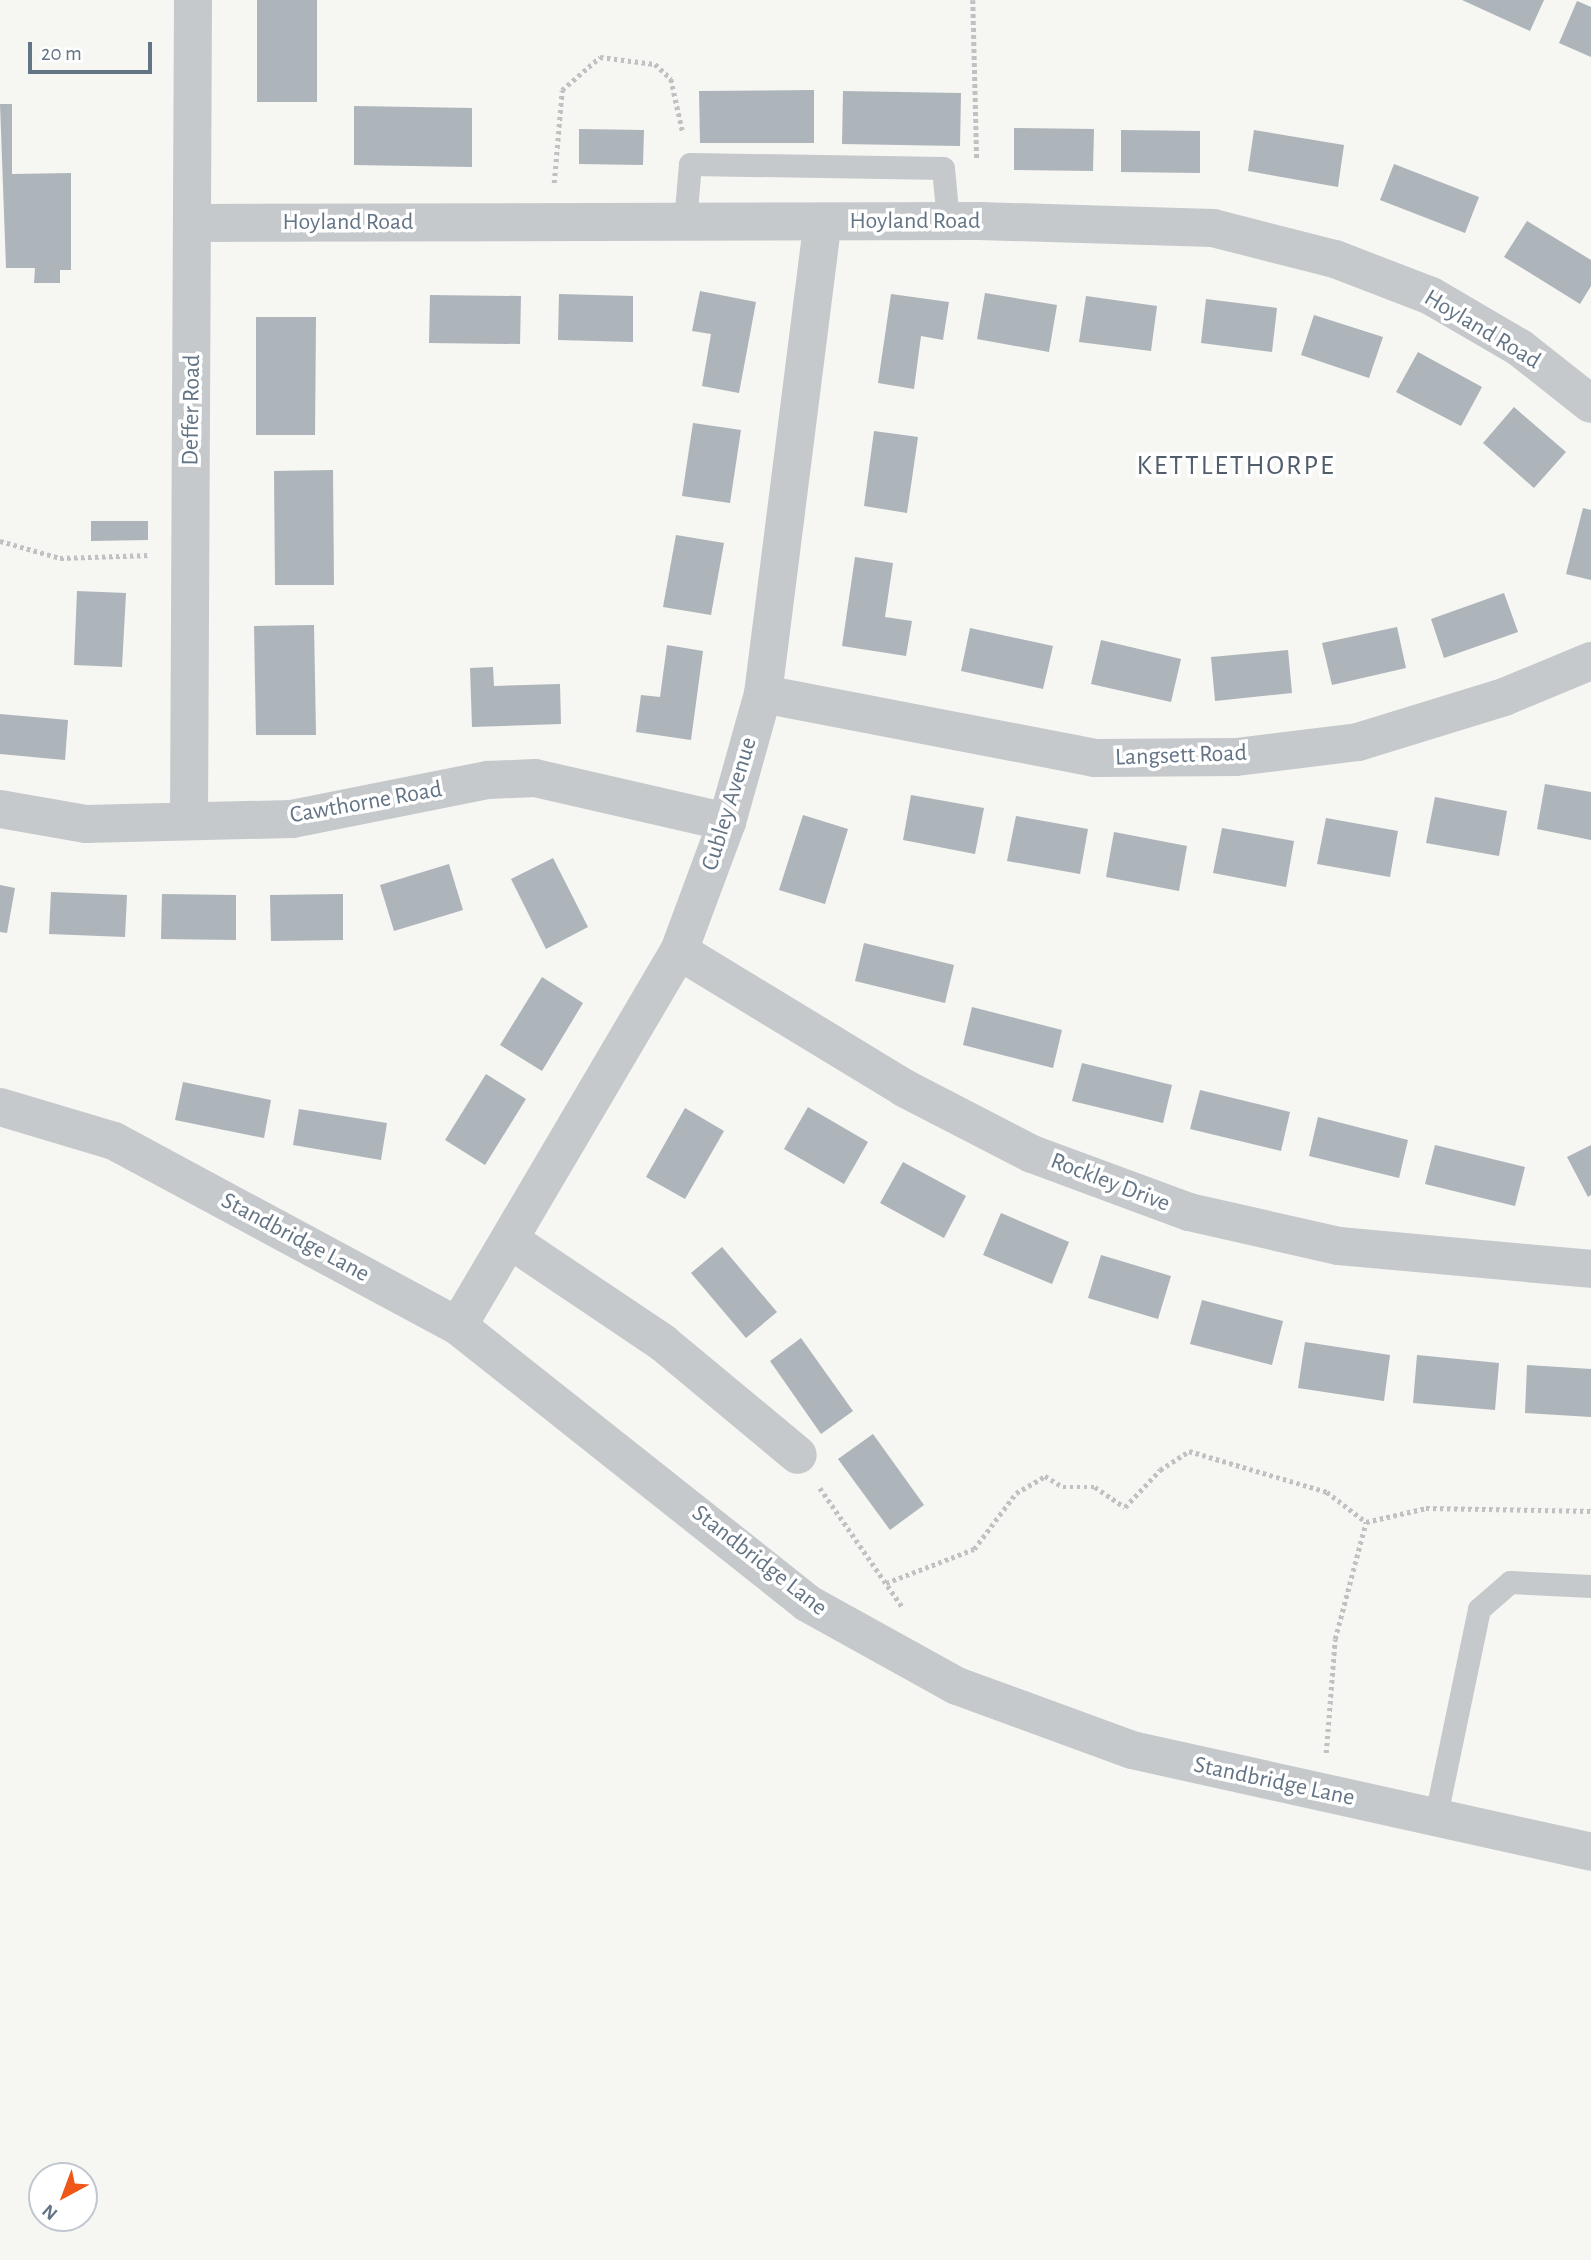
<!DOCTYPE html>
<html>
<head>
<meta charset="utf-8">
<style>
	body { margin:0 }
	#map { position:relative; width:1591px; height:2260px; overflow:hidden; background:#f6f6f2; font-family:"Alegreya Sans",sans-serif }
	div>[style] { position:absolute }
	.building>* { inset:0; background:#adb4ba }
	.path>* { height:4.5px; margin-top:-2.25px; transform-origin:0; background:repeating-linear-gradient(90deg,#bfc1c3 0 3.5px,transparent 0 7px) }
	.service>* { height:23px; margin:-11.5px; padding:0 11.5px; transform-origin:11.5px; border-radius:11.5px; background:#c5c9cc }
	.minor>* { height:38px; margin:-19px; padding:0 19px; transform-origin:19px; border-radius:19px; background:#c5c9cc }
	.tertiary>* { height:38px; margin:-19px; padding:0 19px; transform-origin:19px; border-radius:19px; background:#c5c9cc }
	span { translate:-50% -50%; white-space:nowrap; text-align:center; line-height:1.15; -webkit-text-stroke:7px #fff; paint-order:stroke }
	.street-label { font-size:24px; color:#637485 }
	.quarter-label { font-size:28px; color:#515d6a; letter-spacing:2px }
	.north { position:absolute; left:28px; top:2162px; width:70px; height:70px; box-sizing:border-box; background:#fff; border:2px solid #c1c7ce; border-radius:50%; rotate:221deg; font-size:19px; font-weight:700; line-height:28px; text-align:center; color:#637485 }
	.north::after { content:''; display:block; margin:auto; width:24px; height:32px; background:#ef5719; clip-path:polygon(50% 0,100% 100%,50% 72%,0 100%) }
	.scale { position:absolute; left:28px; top:42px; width:124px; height:32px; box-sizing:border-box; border:4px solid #637485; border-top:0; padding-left:9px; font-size:21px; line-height:24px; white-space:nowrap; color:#637485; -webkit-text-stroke:5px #fff; paint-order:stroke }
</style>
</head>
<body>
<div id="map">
	<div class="building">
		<i style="clip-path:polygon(257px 0,317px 0,317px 102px,257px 102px)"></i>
		<i style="clip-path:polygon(1462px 0,1544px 0,1530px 31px)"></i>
		<i style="clip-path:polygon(1577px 1px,1591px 7px,1591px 57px,1559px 43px)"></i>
		<i style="clip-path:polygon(814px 90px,814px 143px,700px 143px,699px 91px)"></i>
		<i style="clip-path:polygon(843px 91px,961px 93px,960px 146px,842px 144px)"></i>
		<i style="clip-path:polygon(0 104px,12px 104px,12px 174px,71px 173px,71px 270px,60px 270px,60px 283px,34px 283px,35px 268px,6px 268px)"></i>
		<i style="clip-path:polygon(354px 106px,472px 108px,472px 167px,354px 165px)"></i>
		<i style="clip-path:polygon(1014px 128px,1094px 129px,1093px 171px,1014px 170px)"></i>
		<i style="clip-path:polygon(579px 129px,644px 130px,643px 165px,579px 164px)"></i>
		<i style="clip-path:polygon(1121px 130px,1200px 131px,1200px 173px,1121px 172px)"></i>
		<i style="clip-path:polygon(1254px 130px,1344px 145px,1338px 187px,1248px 171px)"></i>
		<i style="clip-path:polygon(1394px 164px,1479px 197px,1465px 233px,1380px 200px)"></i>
		<i style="clip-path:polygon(1527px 221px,1591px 260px,1591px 286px,1580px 304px,1504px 257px)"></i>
		<i style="clip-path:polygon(700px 291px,756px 302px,739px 393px,702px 386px,711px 334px,692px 331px)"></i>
		<i style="clip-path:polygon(985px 293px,1057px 305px,1049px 352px,977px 339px)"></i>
		<i style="clip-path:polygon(559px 294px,633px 296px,633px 342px,558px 340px)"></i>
		<i style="clip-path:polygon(891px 294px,949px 302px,943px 340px,921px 336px,914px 389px,878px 383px)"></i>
		<i style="clip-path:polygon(430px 295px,521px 296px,520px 344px,429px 343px)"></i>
		<i style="clip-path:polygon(1086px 296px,1157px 306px,1151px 351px,1079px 342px)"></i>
		<i style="clip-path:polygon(1206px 299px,1277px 308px,1272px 352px,1201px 343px)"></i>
		<i style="clip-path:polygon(1314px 315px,1383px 337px,1369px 378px,1301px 355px)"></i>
		<i style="clip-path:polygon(256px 317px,316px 317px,315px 435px,256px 435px)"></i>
		<i style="clip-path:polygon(1418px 352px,1482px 387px,1461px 426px,1396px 392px)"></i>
		<i style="clip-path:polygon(1514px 407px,1566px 452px,1534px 488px,1483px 443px)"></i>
		<i style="clip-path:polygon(693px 423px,741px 430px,730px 503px,682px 496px)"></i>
		<i style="clip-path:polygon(874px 431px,918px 437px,907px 513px,864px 506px)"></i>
		<i style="clip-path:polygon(333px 470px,334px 585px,275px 585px,274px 471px)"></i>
		<i style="clip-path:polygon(1583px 508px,1591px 510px,1591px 580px,1566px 574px)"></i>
		<i style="clip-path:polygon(91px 521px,148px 521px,148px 540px,91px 541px)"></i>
		<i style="clip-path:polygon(676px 535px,724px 543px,711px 615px,663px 607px)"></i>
		<i style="clip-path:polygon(855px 557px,893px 563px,885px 617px,912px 621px,906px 656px,842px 646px)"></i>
		<i style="clip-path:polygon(77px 591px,126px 593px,122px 667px,74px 665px)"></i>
		<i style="clip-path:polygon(1504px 593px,1518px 632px,1444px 658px,1431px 619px)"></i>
		<i style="clip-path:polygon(314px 625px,316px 735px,256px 735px,254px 626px)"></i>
		<i style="clip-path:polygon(1397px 627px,1406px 668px,1332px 685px,1322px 643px)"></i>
		<i style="clip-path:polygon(970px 628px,1053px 646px,1043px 689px,961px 671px)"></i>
		<i style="clip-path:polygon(1101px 640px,1181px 659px,1171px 702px,1091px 684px)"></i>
		<i style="clip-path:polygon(667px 645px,703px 651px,691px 740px,636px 732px,641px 695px,660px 697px)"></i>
		<i style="clip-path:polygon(1288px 650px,1292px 693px,1215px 701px,1211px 657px)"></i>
		<i style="clip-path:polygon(493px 667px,494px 686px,560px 684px,561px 724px,472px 727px,470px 668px)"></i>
		<i style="clip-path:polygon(0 714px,68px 720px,65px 760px,0 754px)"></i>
		<i style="clip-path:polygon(1545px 784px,1591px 792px,1591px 840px,1537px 829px)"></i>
		<i style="clip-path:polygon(911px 795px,984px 808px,975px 854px,903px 840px)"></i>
		<i style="clip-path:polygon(1435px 797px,1507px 811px,1499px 856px,1426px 843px)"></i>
		<i style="clip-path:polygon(803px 815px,848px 829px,825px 904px,779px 890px)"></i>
		<i style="clip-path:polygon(1016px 816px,1088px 829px,1080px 874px,1007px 861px)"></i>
		<i style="clip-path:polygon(1326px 818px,1398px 831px,1390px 877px,1317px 864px)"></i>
		<i style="clip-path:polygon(1222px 828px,1294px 841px,1286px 887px,1213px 873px)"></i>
		<i style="clip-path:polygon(1114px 832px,1187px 846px,1179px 891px,1106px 877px)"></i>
		<i style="clip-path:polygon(553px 858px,588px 927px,546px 949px,511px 879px)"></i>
		<i style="clip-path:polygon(449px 864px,463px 910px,394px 931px,380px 885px)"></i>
		<i style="clip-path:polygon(0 885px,15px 888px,7px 933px,0 932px)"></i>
		<i style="clip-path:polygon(51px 892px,127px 895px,125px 937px,49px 934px)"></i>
		<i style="clip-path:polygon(162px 894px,236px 895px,236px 940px,161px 939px)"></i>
		<i style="clip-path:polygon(343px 894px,343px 940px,271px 941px,270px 895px)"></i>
		<i style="clip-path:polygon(864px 943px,954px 965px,945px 1003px,855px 981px)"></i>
		<i style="clip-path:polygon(542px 977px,583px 1003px,542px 1071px,500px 1045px)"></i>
		<i style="clip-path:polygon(972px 1007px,1062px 1030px,1053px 1068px,963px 1045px)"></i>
		<i style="clip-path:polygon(1082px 1063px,1172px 1085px,1163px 1123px,1072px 1101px)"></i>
		<i style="clip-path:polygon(486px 1074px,526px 1099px,485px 1165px,445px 1140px)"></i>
		<i style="clip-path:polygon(183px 1082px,271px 1100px,264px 1138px,175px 1120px)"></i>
		<i style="clip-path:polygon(1200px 1090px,1290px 1112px,1281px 1151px,1190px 1129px)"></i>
		<i style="clip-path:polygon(808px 1107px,868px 1142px,844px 1184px,784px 1149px)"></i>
		<i style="clip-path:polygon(685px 1108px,724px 1131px,685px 1199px,646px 1177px)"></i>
		<i style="clip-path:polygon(299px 1109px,387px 1123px,381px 1160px,293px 1145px)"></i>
		<i style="clip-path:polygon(1318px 1117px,1408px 1140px,1399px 1178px,1309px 1156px)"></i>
		<i style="clip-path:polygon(1435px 1145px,1525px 1167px,1515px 1206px,1425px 1184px)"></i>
		<i style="clip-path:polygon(1591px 1145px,1591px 1195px,1588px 1197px,1567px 1157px)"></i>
		<i style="clip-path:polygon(903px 1162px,966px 1196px,944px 1238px,880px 1203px)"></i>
		<i style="clip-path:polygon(1001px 1213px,1069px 1242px,1052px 1284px,983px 1255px)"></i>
		<i style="clip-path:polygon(722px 1247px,777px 1312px,746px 1338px,691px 1273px)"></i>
		<i style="clip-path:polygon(1101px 1255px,1171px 1276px,1158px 1319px,1088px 1298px)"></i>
		<i style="clip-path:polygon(1202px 1300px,1283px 1321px,1272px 1365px,1190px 1344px)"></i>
		<i style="clip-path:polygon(801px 1338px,853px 1411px,821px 1434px,770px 1361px)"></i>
		<i style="clip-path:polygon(1305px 1342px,1390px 1355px,1384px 1401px,1298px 1388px)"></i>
		<i style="clip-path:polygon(1417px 1355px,1499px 1363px,1495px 1410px,1413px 1403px)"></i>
		<i style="clip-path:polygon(1527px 1365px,1591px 1369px,1591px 1417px,1525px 1413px)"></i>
		<i style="clip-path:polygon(873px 1434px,924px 1505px,890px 1530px,838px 1459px)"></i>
	</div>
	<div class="path">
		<i style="left:973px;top:0;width:160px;rotate:88.6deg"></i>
		<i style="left:554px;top:183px;width:93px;rotate:-85.1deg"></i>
		<i style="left:562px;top:90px;width:50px;rotate:-41deg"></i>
		<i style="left:600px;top:57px;width:55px;rotate:7.3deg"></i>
		<i style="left:655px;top:64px;width:22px;rotate:43deg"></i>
		<i style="left:671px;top:79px;width:55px;rotate:77.5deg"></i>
		<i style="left:0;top:541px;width:62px;rotate:15.8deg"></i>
		<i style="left:60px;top:558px;width:90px;rotate:-1.9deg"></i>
		<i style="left:820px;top:1488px;width:146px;rotate:55.3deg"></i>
		<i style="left:886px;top:1583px;width:94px;rotate:-21.1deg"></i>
		<i style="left:974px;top:1549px;width:70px;rotate:-53.1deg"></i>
		<i style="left:1016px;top:1493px;width:34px;rotate:-30deg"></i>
		<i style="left:1045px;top:1476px;width:21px;rotate:31deg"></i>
		<i style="left:1063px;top:1487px;width:32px"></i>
		<i style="left:1095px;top:1487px;width:36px;rotate:34deg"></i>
		<i style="left:1125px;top:1507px;width:51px;rotate:-46.6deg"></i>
		<i style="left:1160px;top:1470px;width:35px;rotate:-33deg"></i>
		<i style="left:1189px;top:1451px;width:144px;rotate:16.5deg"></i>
		<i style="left:1327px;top:1492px;width:49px;rotate:37.6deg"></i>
		<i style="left:1326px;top:1753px;width:114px;rotate:-85.5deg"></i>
		<i style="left:1335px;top:1639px;width:121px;rotate:-75.2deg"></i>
		<i style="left:1366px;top:1522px;width:62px;rotate:-13.1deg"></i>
		<i style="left:1426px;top:1508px;width:165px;rotate:1deg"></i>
	</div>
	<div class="service">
		<i style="left:685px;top:222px;width:58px;rotate:-85.1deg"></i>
		<i style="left:690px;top:164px;width:253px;rotate:0.9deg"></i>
		<i style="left:943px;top:168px;width:53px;rotate:84.6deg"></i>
		<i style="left:1436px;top:1815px;width:210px;rotate:-78.2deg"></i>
		<i style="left:1479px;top:1609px;width:41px;rotate:-41.1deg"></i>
		<i style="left:1510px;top:1582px;width:81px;rotate:2.8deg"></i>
	</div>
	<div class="minor">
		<i style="left:195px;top:223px;width:784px;rotate:-0.15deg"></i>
		<i style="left:979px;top:221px;width:234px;rotate:1.7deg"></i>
		<i style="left:1213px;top:228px;width:126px;rotate:14.3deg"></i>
		<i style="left:1335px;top:259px;width:103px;rotate:21.1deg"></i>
		<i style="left:1431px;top:296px;width:103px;rotate:30.3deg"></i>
		<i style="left:1520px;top:348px;width:90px;rotate:38.3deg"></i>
		<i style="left:763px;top:694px;width:337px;rotate:10.9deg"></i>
		<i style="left:1094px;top:758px;width:142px;rotate:-0.4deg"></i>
		<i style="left:1236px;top:757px;width:123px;rotate:-7deg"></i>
		<i style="left:1358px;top:742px;width:153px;rotate:-17.1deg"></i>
		<i style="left:1504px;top:697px;width:94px;rotate:-22.5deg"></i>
		<i style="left:0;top:809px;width:87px;rotate:9.9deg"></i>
		<i style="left:86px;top:824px;width:206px;rotate:-1.4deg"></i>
		<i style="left:292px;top:819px;width:200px;rotate:-11.3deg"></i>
		<i style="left:488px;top:780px;width:47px;rotate:-2.4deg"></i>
		<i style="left:535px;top:778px;width:197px;rotate:12.9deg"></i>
		<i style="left:189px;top:820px;width:820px;rotate:-89.72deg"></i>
		<i style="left:679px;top:951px;width:263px;rotate:31.3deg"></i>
		<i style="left:904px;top:1088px;width:144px;rotate:27.3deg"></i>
		<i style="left:1032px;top:1154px;width:167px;rotate:20.3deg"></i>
		<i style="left:1189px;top:1212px;width:154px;rotate:12.8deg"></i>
		<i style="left:1339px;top:1246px;width:253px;rotate:5.2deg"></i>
		<i style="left:510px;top:1240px;width:184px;rotate:33.9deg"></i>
		<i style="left:663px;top:1343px;width:175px;rotate:39.7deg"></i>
		<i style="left:458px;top:1326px;width:435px;rotate:-59.5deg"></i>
		<i style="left:679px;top:951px;width:138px;rotate:-69.6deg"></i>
		<i style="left:727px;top:822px;width:133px;rotate:-74.3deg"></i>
		<i style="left:763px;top:694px;width:476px;rotate:-82.8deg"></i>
	</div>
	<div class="tertiary">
		<i style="left:0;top:1107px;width:119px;rotate:16.6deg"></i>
		<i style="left:114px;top:1141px;width:391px;rotate:28.3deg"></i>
		<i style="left:458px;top:1326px;width:446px;rotate:38.4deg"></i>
		<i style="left:807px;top:1603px;width:171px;rotate:29deg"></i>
		<i style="left:957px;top:1686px;width:186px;rotate:20.1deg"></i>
		<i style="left:1132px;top:1750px;width:470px;rotate:12.5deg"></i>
	</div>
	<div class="street-label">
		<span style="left:915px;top:222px">Hoyland Road</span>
		<span style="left:348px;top:223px">Hoyland Road</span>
		<span style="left:1482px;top:330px;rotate:31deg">Hoyland Road</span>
		<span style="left:192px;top:410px;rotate:-89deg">Deffer Road</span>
		<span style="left:1181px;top:756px;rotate:-2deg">Langsett Road</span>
		<span style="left:366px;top:803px;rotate:-10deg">Cawthorne Road</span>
		<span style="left:730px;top:804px;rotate:-73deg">Cubley Avenue</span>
		<span style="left:1110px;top:1183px;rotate:21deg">Rockley Drive</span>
		<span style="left:295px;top:1238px;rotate:28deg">Standbridge Lane</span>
		<span style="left:759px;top:1561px;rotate:38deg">Standbridge Lane</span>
		<span style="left:1274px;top:1782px;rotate:12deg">Standbridge Lane</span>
	</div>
	<div class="quarter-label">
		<span style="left:1236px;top:466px">KETTLETHORPE</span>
	</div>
	<div class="north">N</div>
	<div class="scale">20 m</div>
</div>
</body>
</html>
